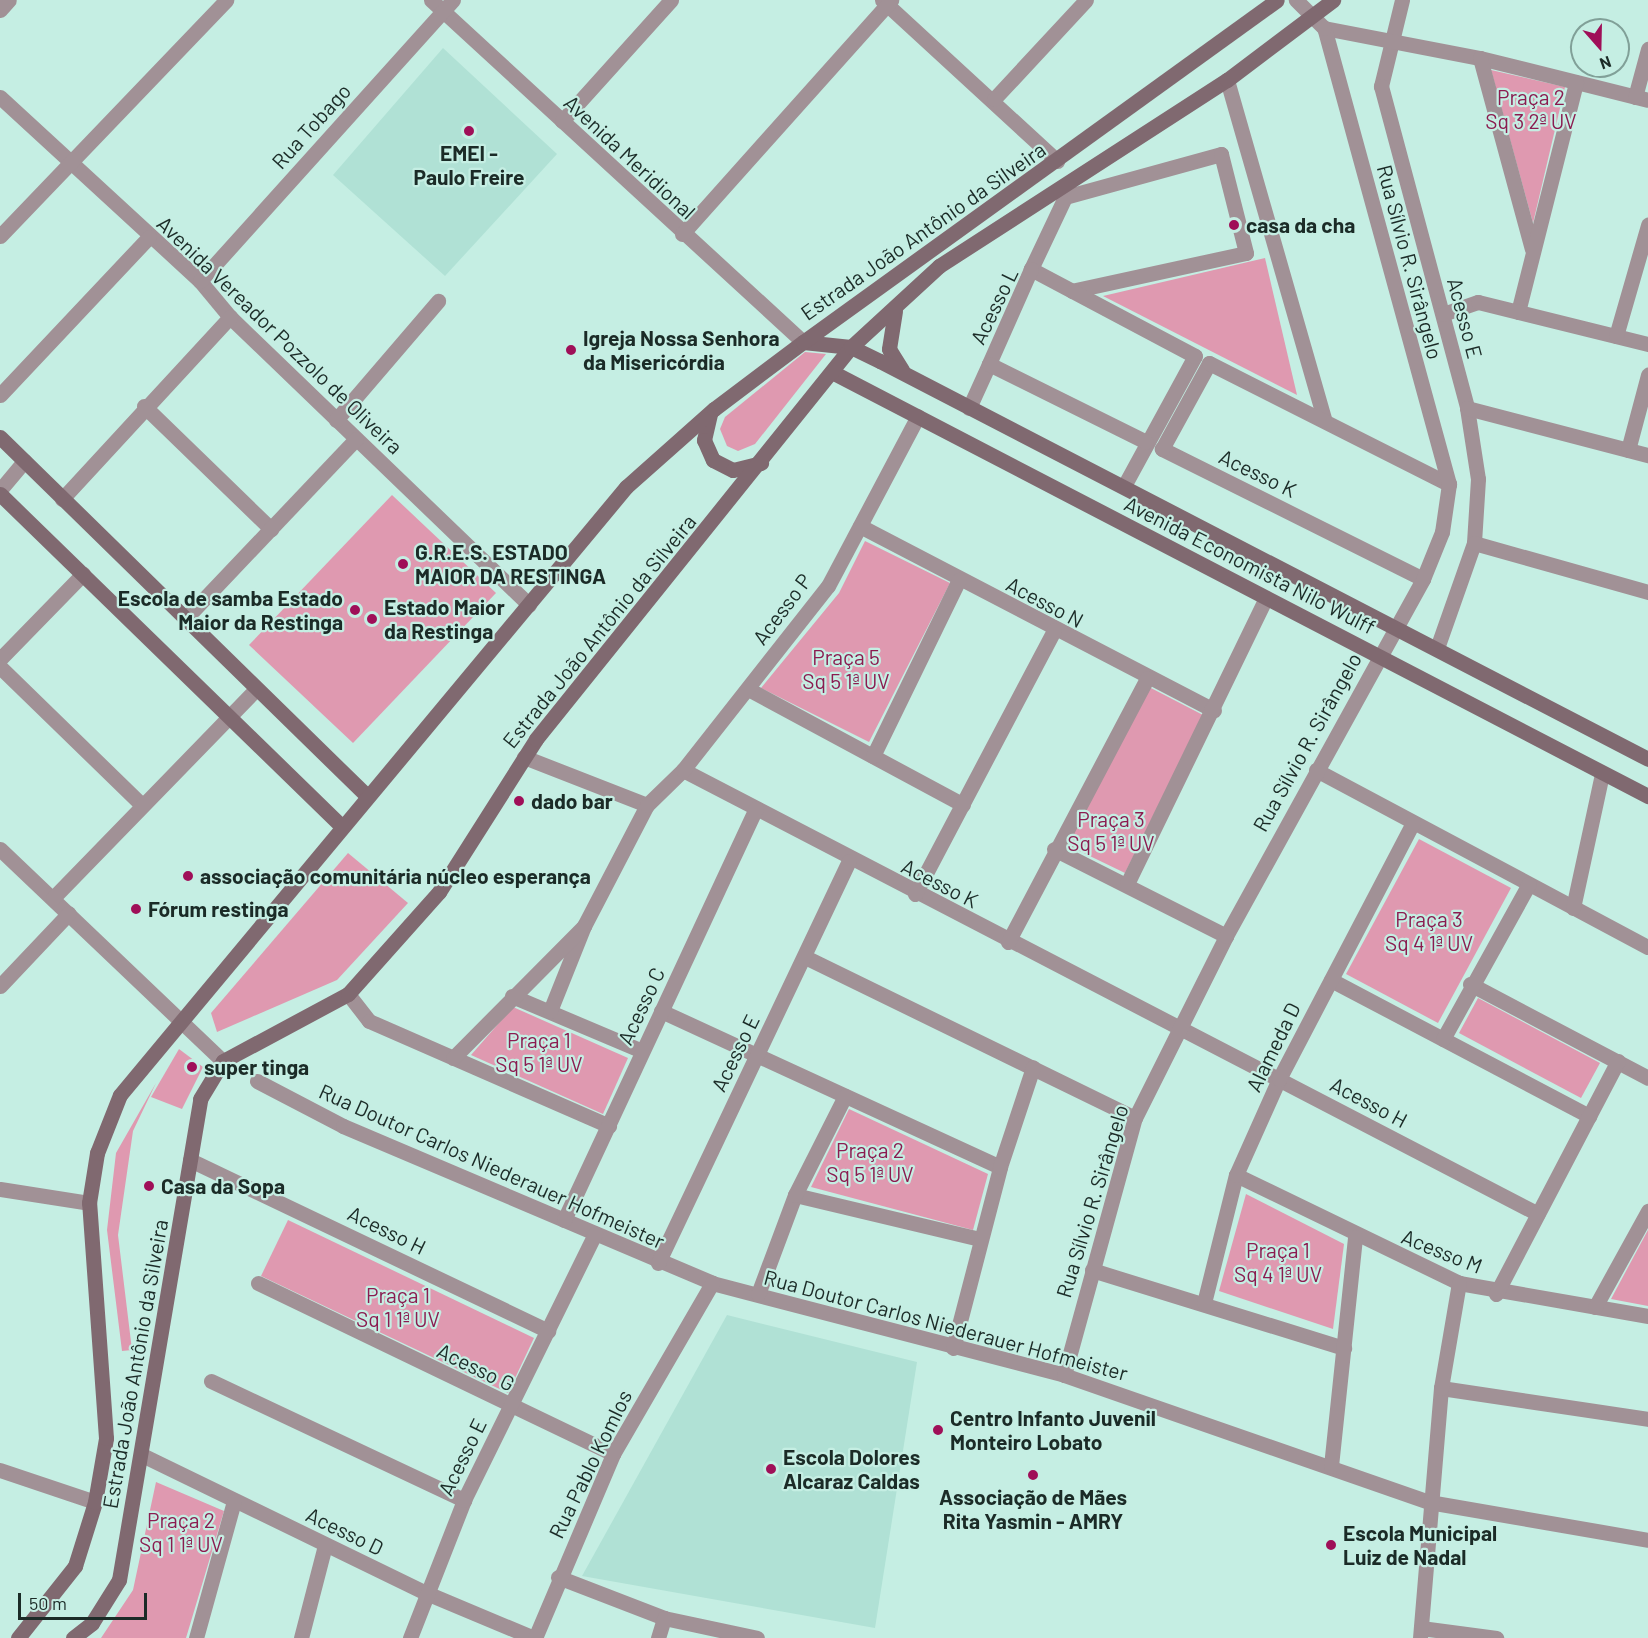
<!DOCTYPE html>
<html>
<head>
<meta charset="utf-8">
<style>
	body { margin:0 }
	#map { position:relative; width:1648px; height:1638px; overflow:hidden; background:#c5eee3; font-family:Barlow,sans-serif }
	div>[style] { position:absolute }
	[style*='--x'] { left:calc(var(--x)*1px); top:calc(var(--y)*1px); width:calc(var(--w)*1px); rotate:calc(var(--a)*1deg) }
	.built>* { inset:0; background:#b0e1d5 }
	.green>* { inset:0; background:#df99b0 }
	.street>* { height:15px; margin:-7.5px; padding:0 7.5px; transform-origin:7.5px; border-radius:7.5px; background:#a19196 }
	.secondary>* { height:15px; margin:-7.5px; padding:0 7.5px; transform-origin:7.5px; border-radius:7.5px; background:#806970 }
	.dots>* { width:16px; height:16px; translate:-50% -50%; box-sizing:border-box; border:3px solid #c5eee3; border-radius:50% }
	span { translate:-50% -50%; white-space:nowrap; text-align:center; line-height:1.15; -webkit-text-stroke:4.5px #c5eee3; paint-order:stroke }
	.park-label { font-size:21px; color:#8b1c50 }
	.street-label { font-size:21px; color:#1b2b27 }
	.poi-label { font-size:21px; color:#1b2b27; font-weight:700 }
	.left { translate:0 -50%; text-align:left }
	.right { translate:-100% -50%; text-align:right }
	.north { position:absolute; left:1570px; top:18px; width:60px; height:60px; box-sizing:border-box; background:#c5eee3; border:2px solid #81a098; border-radius:50%; rotate:160deg; font-size:16px; font-weight:700; line-height:24px; text-align:center; color:#1b2b27 }
	.north::after { content:''; display:block; margin:auto; width:21px; height:27px; background:#9f0f58; clip-path:polygon(50% 0,100% 100%,50% 72%,0 100%) }
	.scale { position:absolute; left:18px; top:1593px; width:129px; height:27px; box-sizing:border-box; border:3px solid #1b2b27; border-top:0; padding-left:8px; font-size:18px; line-height:21px; white-space:nowrap; color:#1b2b27; -webkit-text-stroke:4px #c5eee3; paint-order:stroke }
</style>
</head>
<body>
<div id="map">
	<div class="built">
		<i style="clip-path:polygon(443px 48px,557px 154px,445px 276px,333px 175px)"></i>
		<i style="clip-path:polygon(727px 1315px,917px 1362px,875px 1628px,582px 1576px)"></i>
	</div>
	<div class="green">
		<i style="clip-path:polygon(1491px 70px,1565px 87px,1533px 223px)"></i>
		<i style="clip-path:polygon(1265px 258px,1297px 395px,1103px 296px)"></i>
		<i style="clip-path:polygon(805px 352px,826px 354px,755px 444px,738px 451px,727px 446px,720px 429px,725px 417px)"></i>
		<i style="clip-path:polygon(392px 495px,496px 593px,353px 743px,249px 645px)"></i>
		<i style="clip-path:polygon(865px 541px,950px 583px,869px 742px,761px 688px,839px 593px)"></i>
		<i style="clip-path:polygon(1149px 687px,1203px 715px,1125px 873px,1067px 845px)"></i>
		<i style="clip-path:polygon(1419px 839px,1511px 888px,1438px 1023px,1346px 974px)"></i>
		<i style="clip-path:polygon(348px 853px,408px 903px,337px 980px,217px 1032px,211px 1013px)"></i>
		<i style="clip-path:polygon(1478px 998px,1600px 1063px,1581px 1098px,1459px 1033px)"></i>
		<i style="clip-path:polygon(513px 1007px,628px 1058px,603px 1114px,471px 1055px)"></i>
		<i style="clip-path:polygon(179px 1049px,203px 1067px,182px 1109px,151px 1097px)"></i>
		<i style="clip-path:polygon(156px 1083px,133px 1131px,118px 1235px,132px 1350px,122px 1351px,107px 1230px,116px 1153px)"></i>
		<i style="clip-path:polygon(849px 1109px,988px 1174px,973px 1230px,811px 1187px)"></i>
		<i style="clip-path:polygon(1246px 1194px,1344px 1244px,1333px 1329px,1219px 1291px)"></i>
		<i style="clip-path:polygon(288px 1220px,534px 1338px,508px 1393px,261px 1276px)"></i>
		<i style="clip-path:polygon(1648px 1230px,1648px 1306px,1611px 1299px)"></i>
		<i style="clip-path:polygon(156px 1482px,224px 1511px,186px 1638px,101px 1638px,133px 1590px)"></i>
	</div>
	<div class="street">
		<i style="--x:431;--y:0;--w:505;--a:42.59"></i>
		<i style="--x:882;--y:0;--w:238;--a:42.6"></i>
		<i style="--x:1402;--y:0;--w:89;--a:103.7"></i>
		<i style="--x:1381;--y:86;--w:333;--a:75"></i>
		<i style="--x:1467;--y:408;--w:72;--a:81.2"></i>
		<i style="--x:1478;--y:479;--w:64;--a:93.6"></i>
		<i style="--x:1474;--y:543;--w:111;--a:109.4"></i>
		<i style="--x:0;--y:10;--w:13;--a:-48"></i>
		<i style="--x:1324;--y:28;--w:159;--a:10.9"></i>
		<i style="--x:1480;--y:58;--w:173;--a:14"></i>
		<i style="--x:1480;--y:58;--w:198;--a:74.8"></i>
		<i style="--x:1227;--y:80;--w:352;--a:74"></i>
		<i style="--x:0;--y:97;--w:272;--a:42.6"></i>
		<i style="--x:200;--y:281;--w:47;--a:50.2"></i>
		<i style="--x:230;--y:317;--w:415;--a:43.9"></i>
		<i style="--x:1635;--y:97;--w:50;--a:-74.8"></i>
		<i style="--x:994;--y:99;--w:135;--a:-47.1"></i>
		<i style="--x:562;--y:121;--w:163;--a:-48"></i>
		<i style="--x:682;--y:234;--w:314;--a:-48.2"></i>
		<i style="--x:0;--y:236;--w:327;--a:-46.2"></i>
		<i style="--x:1031;--y:269;--w:80;--a:-64.7"></i>
		<i style="--x:1065;--y:197;--w:162;--a:-15.4"></i>
		<i style="--x:1221;--y:154;--w:102;--a:75.8"></i>
		<i style="--x:1246;--y:253;--w:178;--a:167.7"></i>
		<i style="--x:200;--y:281;--w:378;--a:-48"></i>
		<i style="--x:1518;--y:312;--w:237;--a:-75.8"></i>
		<i style="--x:1443;--y:314;--w:37;--a:-19"></i>
		<i style="--x:1478;--y:302;--w:175;--a:13.9"></i>
		<i style="--x:1616;--y:336;--w:116;--a:-73.9"></i>
		<i style="--x:0;--y:395;--w:217;--a:-46.7"></i>
		<i style="--x:144;--y:406;--w:177;--a:44.1"></i>
		<i style="--x:969;--y:408;--w:48;--a:-65.6"></i>
		<i style="--x:1467;--y:408;--w:187;--a:14.6"></i>
		<i style="--x:336;--y:420;--w:157;--a:-49.4"></i>
		<i style="--x:1628;--y:450;--w:78;--a:-75.1"></i>
		<i style="--x:1124;--y:486;--w:148;--a:-61.4"></i>
		<i style="--x:1195;--y:356;--w:186;--a:-152.1"></i>
		<i style="--x:1031;--y:269;--w:104;--a:113.9"></i>
		<i style="--x:989;--y:364;--w:175;--a:26.4"></i>
		<i style="--x:0;--y:490;--w:38;--a:-50"></i>
		<i style="--x:62;--y:499;--w:248;--a:-47.3"></i>
		<i style="--x:860;--y:526;--w:399;--a:27.5"></i>
		<i style="--x:1474;--y:543;--w:181;--a:15.7"></i>
		<i style="--x:1423;--y:579;--w:292;--a:-153.5"></i>
		<i style="--x:1162;--y:449;--w:98;--a:-61.3"></i>
		<i style="--x:1209;--y:363;--w:269;--a:26.8"></i>
		<i style="--x:185;--y:619;--w:248;--a:-46.5"></i>
		<i style="--x:0;--y:659;--w:119;--a:-45.7"></i>
		<i style="--x:0;--y:667;--w:197;--a:44.2"></i>
		<i style="--x:748;--y:689;--w:244;--a:28.3"></i>
		<i style="--x:873;--y:756;--w:196;--a:-64"></i>
		<i style="--x:524;--y:757;--w:132;--a:21.3"></i>
		<i style="--x:683;--y:770;--w:963;--a:27.44"></i>
		<i style="--x:1316;--y:770;--w:376;--a:28.1"></i>
		<i style="--x:0;--y:849;--w:308;--a:43.6"></i>
		<i style="--x:1054;--y:849;--w:193;--a:26.8"></i>
		<i style="--x:1127;--y:884;--w:318;--a:-64.1"></i>
		<i style="--x:915;--y:894;--w:298;--a:-62.2"></i>
		<i style="--x:53;--y:898;--w:290;--a:-45.8"></i>
		<i style="--x:1573;--y:908;--w:137;--a:-77.8"></i>
		<i style="--x:1008;--y:942;--w:298;--a:-62.2"></i>
		<i style="--x:805;--y:957;--w:367;--a:26"></i>
		<i style="--x:1331;--y:980;--w:292;--a:27.8"></i>
		<i style="--x:1470;--y:984;--w:201;--a:27.8"></i>
		<i style="--x:0;--y:986;--w:100;--a:-46.6"></i>
		<i style="--x:348;--y:994;--w:34;--a:52"></i>
		<i style="--x:369;--y:1021;--w:262;--a:23.6"></i>
		<i style="--x:512;--y:996;--w:141;--a:22.9"></i>
		<i style="--x:550;--y:1011;--w:92;--a:-68.2"></i>
		<i style="--x:584;--y:926;--w:136;--a:-62.5"></i>
		<i style="--x:647;--y:805;--w:50;--a:-44.2"></i>
		<i style="--x:683;--y:770;--w:234;--a:-51.8"></i>
		<i style="--x:828;--y:586;--w:192;--a:-62.1"></i>
		<i style="--x:661;--y:1011;--w:373;--a:24.7"></i>
		<i style="--x:1443;--y:1039;--w:177;--a:-61"></i>
		<i style="--x:453;--y:1058;--w:186;--a:-45.2"></i>
		<i style="--x:257;--y:1081;--w:97;--a:27.6"></i>
		<i style="--x:343;--y:1126;--w:401;--a:23"></i>
		<i style="--x:712;--y:1283;--w:364;--a:14.6"></i>
		<i style="--x:1064;--y:1375;--w:386;--a:19.2"></i>
		<i style="--x:1429;--y:1502;--w:222;--a:9.8"></i>
		<i style="--x:190;--y:1160;--w:397;--a:25.5"></i>
		<i style="--x:1236;--y:1175;--w:248;--a:25.8"></i>
		<i style="--x:1459;--y:1283;--w:192;--a:9.9"></i>
		<i style="--x:0;--y:1189;--w:90;--a:8.9"></i>
		<i style="--x:795;--y:1195;--w:190;--a:13.4"></i>
		<i style="--x:564;--y:1220;--w:454;--a:-65"></i>
		<i style="--x:658;--y:1263;--w:445;--a:-64.6"></i>
		<i style="--x:1092;--y:1270;--w:264;--a:17.2"></i>
		<i style="--x:258;--y:1283;--w:394;--a:25.7"></i>
		<i style="--x:758;--y:1294;--w:106;--a:-69.5"></i>
		<i style="--x:795;--y:1195;--w:111;--a:-63.2"></i>
		<i style="--x:1496;--y:1294;--w:263;--a:-62.4"></i>
		<i style="--x:1204;--y:1303;--w:132;--a:-76"></i>
		<i style="--x:1236;--y:1175;--w:105;--a:-65.9"></i>
		<i style="--x:1279;--y:1079;--w:289;--a:-62.4"></i>
		<i style="--x:1595;--y:1307;--w:110;--a:-61.1"></i>
		<i style="--x:953;--y:1348;--w:187;--a:-75.4"></i>
		<i style="--x:1000;--y:1167;--w:105;--a:-71.7"></i>
		<i style="--x:1064;--y:1375;--w:267;--a:-74.6"></i>
		<i style="--x:1135;--y:1118;--w:203;--a:-63.4"></i>
		<i style="--x:1226;--y:936;--w:408;--a:-61.1"></i>
		<i style="--x:1423;--y:579;--w:51;--a:-68"></i>
		<i style="--x:1442;--y:532;--w:49;--a:-81.7"></i>
		<i style="--x:1449;--y:484;--w:473;--a:-105.3"></i>
		<i style="--x:1324;--y:28;--w:40;--a:-135"></i>
		<i style="--x:211;--y:1381;--w:280;--a:25.2"></i>
		<i style="--x:1441;--y:1388;--w:209;--a:8.5"></i>
		<i style="--x:142;--y:1455;--w:314;--a:25.9"></i>
		<i style="--x:424;--y:1592;--w:119;--a:22.7"></i>
		<i style="--x:1331;--y:1466;--w:230;--a:-84"></i>
		<i style="--x:0;--y:1470;--w:100;--a:18.6"></i>
		<i style="--x:558;--y:1577;--w:114;--a:21.1"></i>
		<i style="--x:664;--y:1618;--w:95;--a:12.1"></i>
		<i style="--x:1421;--y:1628;--w:76;--a:7.6"></i>
		<i style="--x:196;--y:1638;--w:142;--a:-74.5"></i>
		<i style="--x:301;--y:1638;--w:96;--a:-75.5"></i>
		<i style="--x:410;--y:1638;--w:148;--a:-68.6"></i>
		<i style="--x:464;--y:1500;--w:297;--a:-63.8"></i>
		<i style="--x:535;--y:1638;--w:200;--a:-67"></i>
		<i style="--x:613;--y:1454;--w:198;--a:-59.9"></i>
		<i style="--x:658;--y:1638;--w:21;--a:-73"></i>
		<i style="--x:1420;--y:1638;--w:251;--a:-85.2"></i>
		<i style="--x:1441;--y:1388;--w:107;--a:-80.3"></i>
	</div>
	<div class="secondary">
		<i style="--x:895;--y:311;--w:38;--a:99"></i>
		<i style="--x:889;--y:349;--w:25;--a:58"></i>
		<i style="--x:803;--y:342;--w:48;--a:5.9"></i>
		<i style="--x:851;--y:347;--w:32;--a:26"></i>
		<i style="--x:880;--y:361;--w:865;--a:27.39"></i>
		<i style="--x:832;--y:372;--w:920;--a:27.46"></i>
		<i style="--x:710;--y:414;--w:27;--a:103"></i>
		<i style="--x:704;--y:440;--w:22;--a:66"></i>
		<i style="--x:713;--y:460;--w:22;--a:27"></i>
		<i style="--x:733;--y:470;--w:29;--a:-14"></i>
		<i style="--x:0;--y:437;--w:513;--a:44.37"></i>
		<i style="--x:0;--y:494;--w:477;--a:44.2"></i>
		<i style="--x:18;--y:1638;--w:92;--a:-51.6"></i>
		<i style="--x:75;--y:1566;--w:67;--a:-72.6"></i>
		<i style="--x:95;--y:1502;--w:65;--a:-80.2"></i>
		<i style="--x:106;--y:1438;--w:236;--a:-94.1"></i>
		<i style="--x:89;--y:1203;--w:51;--a:-80.9"></i>
		<i style="--x:97;--y:1153;--w:62;--a:-68.4"></i>
		<i style="--x:120;--y:1095;--w:791;--a:-50.23"></i>
		<i style="--x:626;--y:487;--w:118;--a:-41.6"></i>
		<i style="--x:714;--y:409;--w:111;--a:-37"></i>
		<i style="--x:803;--y:342;--w:584;--a:-35.81"></i>
		<i style="--x:73;--y:1638;--w:24;--a:-38"></i>
		<i style="--x:92;--y:1623;--w:51;--a:-57.9"></i>
		<i style="--x:119;--y:1580;--w:488;--a:-80.4"></i>
		<i style="--x:200;--y:1099;--w:44;--a:-58.8"></i>
		<i style="--x:223;--y:1061;--w:142;--a:-28.2"></i>
		<i style="--x:348;--y:994;--w:137;--a:-48.3"></i>
		<i style="--x:439;--y:892;--w:181;--a:-57.6"></i>
		<i style="--x:536;--y:739;--w:503;--a:-51.22"></i>
		<i style="--x:851;--y:347;--w:120;--a:-42.6"></i>
		<i style="--x:939;--y:266;--w:343;--a:-32.9"></i>
		<i style="--x:1227;--y:80;--w:133;--a:-37"></i>
	</div>
	<div class="dots">
		<i style="left:469px;top:131px;background:#9f0f58"></i>
		<i style="left:1234px;top:225px;background:#9f0f58"></i>
		<i style="left:571px;top:350px;background:#9f0f58"></i>
		<i style="left:403px;top:564px;background:#9f0f58"></i>
		<i style="left:355px;top:610px;background:#9f0f58"></i>
		<i style="left:372px;top:619px;background:#9f0f58"></i>
		<i style="left:519px;top:801px;background:#9f0f58"></i>
		<i style="left:188px;top:876px;background:#9f0f58"></i>
		<i style="left:136px;top:909px;background:#9f0f58"></i>
		<i style="left:192px;top:1067px;background:#9f0f58"></i>
		<i style="left:149px;top:1186px;background:#9f0f58"></i>
		<i style="left:938px;top:1430px;background:#9f0f58"></i>
		<i style="left:771px;top:1469px;background:#9f0f58"></i>
		<i style="left:1033px;top:1475px;background:#9f0f58"></i>
		<i style="left:1331px;top:1545px;background:#9f0f58"></i>
	</div>
	<div class="park-label">
		<span style="left:1531px;top:109px">Praça 2<br>Sq 3 2ª UV</span>
		<span style="left:846px;top:669px">Praça 5<br>Sq 5 1ª UV</span>
		<span style="left:1111px;top:831px">Praça 3<br>Sq 5 1ª UV</span>
		<span style="left:1429px;top:931px">Praça 3<br>Sq 4 1ª UV</span>
		<span style="left:539px;top:1052px">Praça 1<br>Sq 5 1ª UV</span>
		<span style="left:870px;top:1162px">Praça 2<br>Sq 5 1ª UV</span>
		<span style="left:1278px;top:1262px">Praça 1<br>Sq 4 1ª UV</span>
		<span style="left:398px;top:1307px">Praça 1<br>Sq 1 1ª UV</span>
		<span style="left:181px;top:1532px">Praça 2<br>Sq 1 1ª UV</span>
	</div>
	<div class="street-label">
		<span style="left:311px;top:126px;rotate:-48deg">Rua Tobago</span>
		<span style="left:630px;top:157px;rotate:43deg">Avenida Meridional</span>
		<span style="left:923px;top:231px;rotate:-35deg">Estrada João Antônio da Silveira</span>
		<span style="left:1410px;top:262px;rotate:75deg">Rua Sílvio R. Sirângelo</span>
		<span style="left:994px;top:306px;rotate:-64deg">Acesso L</span>
		<span style="left:1465px;top:318px;rotate:75deg">Acesso E</span>
		<span style="left:280px;top:335px;rotate:44deg">Avenida Vereador Pozzolo de Oliveira</span>
		<span style="left:1258px;top:473px;rotate:26deg">Acesso K</span>
		<span style="left:1250px;top:565px;rotate:27deg">Avenida Economista Nilo Wulff</span>
		<span style="left:1045px;top:602px;rotate:28deg">Acesso N</span>
		<span style="left:782px;top:609px;rotate:-53deg">Acesso P</span>
		<span style="left:599px;top:631px;rotate:-51deg">Estrada João Antônio da Silveira</span>
		<span style="left:1307px;top:742px;rotate:-61deg">Rua Sílvio R. Sirângelo</span>
		<span style="left:940px;top:883px;rotate:27deg">Acesso K</span>
		<span style="left:641px;top:1006px;rotate:-65deg">Acesso C</span>
		<span style="left:1273px;top:1047px;rotate:-64deg">Alameda D</span>
		<span style="left:735px;top:1053px;rotate:-64deg">Acesso E</span>
		<span style="left:1369px;top:1102px;rotate:28deg">Acesso H</span>
		<span style="left:492px;top:1166px;rotate:24deg">Rua Doutor Carlos Niederauer Hofmeister</span>
		<span style="left:1092px;top:1201px;rotate:-73deg">Rua Sílvio R. Sirângelo</span>
		<span style="left:387px;top:1230px;rotate:26deg">Acesso H</span>
		<span style="left:1442px;top:1251px;rotate:22deg">Acesso M</span>
		<span style="left:946px;top:1325px;rotate:15deg">Rua Doutor Carlos Niederauer Hofmeister</span>
		<span style="left:135px;top:1364px;rotate:-80deg">Estrada João Antônio da Silveira</span>
		<span style="left:476px;top:1367px;rotate:26deg">Acesso G</span>
		<span style="left:462px;top:1457px;rotate:-64deg">Acesso E</span>
		<span style="left:590px;top:1464px;rotate:-64deg">Rua Pablo Komlos</span>
		<span style="left:345px;top:1531px;rotate:26deg">Acesso D</span>
	</div>
	<div class="poi-label">
		<span style="left:469px;top:165px">EMEI -<br>Paulo Freire</span>
		<span class="left" style="left:1246px;top:225px">casa da cha</span>
		<span class="left" style="left:583px;top:350px">Igreja Nossa Senhora<br>da Misericórdia</span>
		<span class="left" style="left:415px;top:564px">G.R.E.S. ESTADO<br>MAIOR DA RESTINGA</span>
		<span class="right" style="left:343px;top:610px">Escola de samba Estado<br>Maior da Restinga</span>
		<span class="left" style="left:384px;top:619px">Estado Maior<br>da Restinga</span>
		<span class="left" style="left:531px;top:801px">dado bar</span>
		<span class="left" style="left:200px;top:876px">associação comunitária núcleo esperança</span>
		<span class="left" style="left:148px;top:909px">Fórum restinga</span>
		<span class="left" style="left:204px;top:1067px">super tinga</span>
		<span class="left" style="left:161px;top:1186px">Casa da Sopa</span>
		<span class="left" style="left:950px;top:1430px">Centro Infanto Juvenil<br>Monteiro Lobato</span>
		<span class="left" style="left:783px;top:1469px">Escola Dolores<br>Alcaraz Caldas</span>
		<span style="left:1033px;top:1509px">Associação de Mães<br>Rita Yasmin - AMRY</span>
		<span class="left" style="left:1343px;top:1545px">Escola Municipal<br>Luiz de Nadal</span>
	</div>
	<div class="north">N</div>
	<div class="scale">50 m</div>
</div>
</body>
</html>
